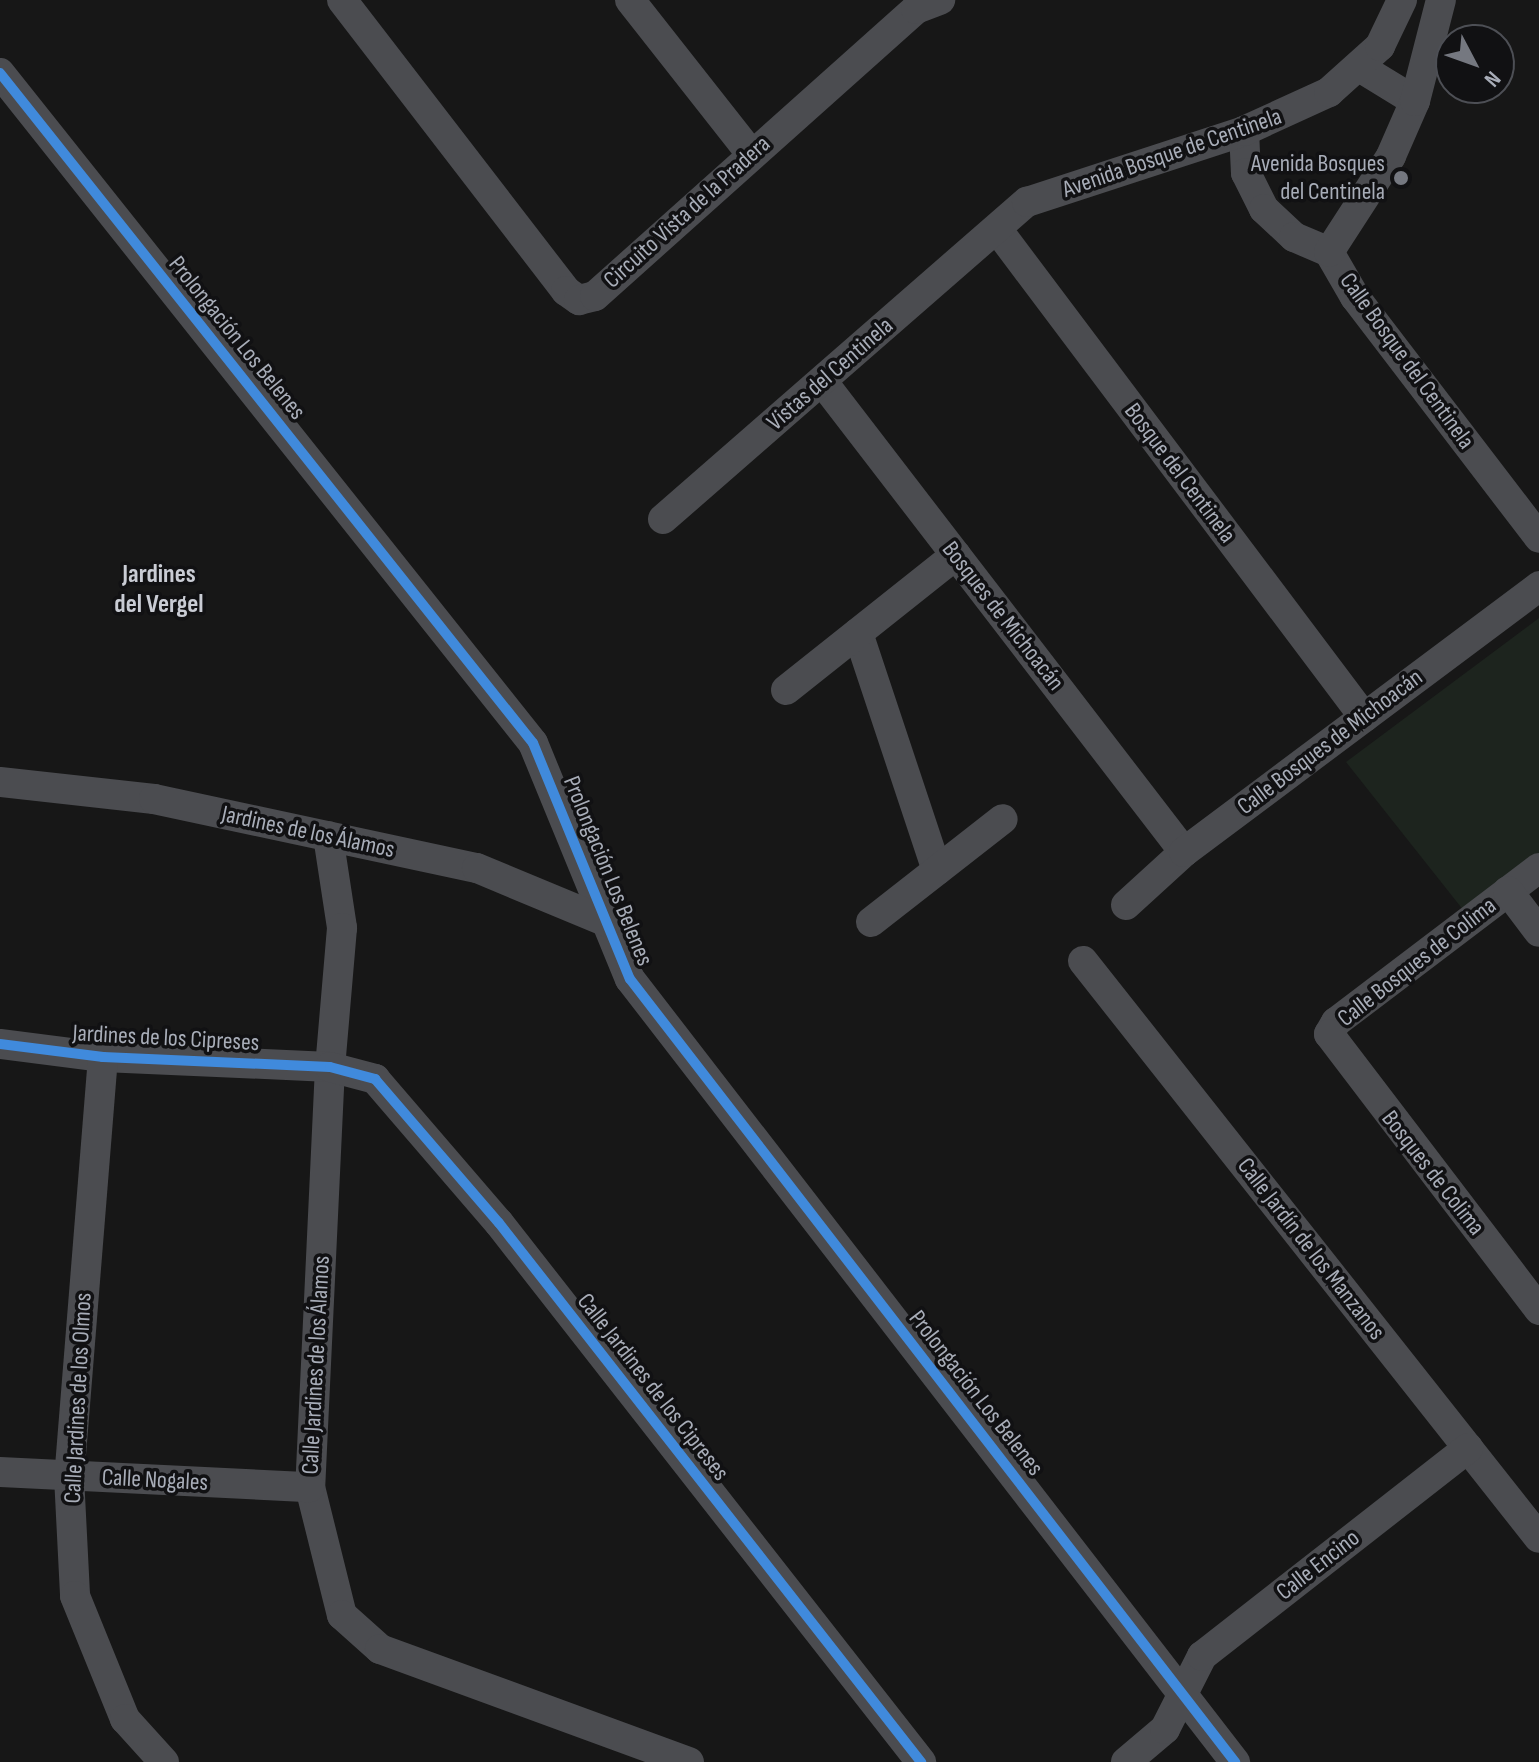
<!DOCTYPE html>
<html>
<head>
<meta charset="utf-8">
<style>
	body { margin:0 }
	#map { position:relative; width:1539px; height:1762px; overflow:hidden; background:#171717; font-family:"Sofia Sans Condensed",sans-serif }
	div>[style] { position:absolute }
	[style*='--x'] { left:calc(var(--x)*1px); top:calc(var(--y)*1px); width:calc(var(--w)*1px); rotate:calc(var(--a)*1deg) }
	.green>* { inset:0; background:#1d241e }
	.minor>* { height:30px; margin:-15px; padding:0 15px; transform-origin:15px; border-radius:15px; background:#4b4c50 }
	.cycleway>* { height:10px; margin:-5px; padding:0 5px; transform-origin:5px; border-radius:5px; background:#408adc }
	.dots>* { width:22px; height:22px; translate:-50% -50%; box-sizing:border-box; border:4px solid #111113; border-radius:50% }
	span { translate:-50% -50%; white-space:nowrap; text-align:center; line-height:1.15; -webkit-text-stroke:7px #111113; paint-order:stroke }
	.street-label { font-size:24px; color:#a8adb8 }
	.poi-label { font-size:24px; color:#a8adb8 }
	.right { translate:-100% -50%; text-align:right }
	.neighbourhood-label { font-size:26px; color:#c9ccd4; font-weight:700 }
	.north { position:absolute; left:1435px; top:24px; width:80px; height:80px; box-sizing:border-box; background:#111113; border:2px solid #4d4f55; border-radius:50%; rotate:131deg; font-size:22px; font-weight:700; line-height:32px; text-align:center; color:#a8adb8 }
	.north::after { content:''; display:block; margin:auto; width:28px; height:36px; background:#757880; clip-path:polygon(50% 0,100% 100%,50% 72%,0 100%) }
</style>
</head>
<body>
<div id="map">
	<div class="green">
		<i style="clip-path:polygon(1539px 618px,1539px 858px,1464px 911px,1346px 762px)"></i>
	</div>
	<div class="minor">
		<i style="--x:342;--y:0;--w:367;--a:52.4"></i>
		<i style="--x:566;--y:291;--w:16;--a:35"></i>
		<i style="--x:579;--y:300;--w:16;--a:-14"></i>
		<i style="--x:595;--y:296;--w:431;--a:-41.8"></i>
		<i style="--x:916;--y:9;--w:26;--a:-21"></i>
		<i style="--x:630;--y:0;--w:196;--a:51.8"></i>
		<i style="--x:1361;--y:68;--w:63;--a:31.4"></i>
		<i style="--x:0;--y:73;--w:856;--a:51.5"></i>
		<i style="--x:533;--y:743;--w:255;--a:67.7"></i>
		<i style="--x:630;--y:979;--w:990;--a:52.31"></i>
		<i style="--x:1244;--y:131;--w:42;--a:87.3"></i>
		<i style="--x:1246;--y:173;--w:40;--a:63.4"></i>
		<i style="--x:1264;--y:209;--w:41;--a:43"></i>
		<i style="--x:1294;--y:237;--w:38;--a:23"></i>
		<i style="--x:997;--y:229;--w:611;--a:53.06"></i>
		<i style="--x:1329;--y:252;--w:52;--a:60"></i>
		<i style="--x:1355;--y:297;--w:303;--a:52.6"></i>
		<i style="--x:1329;--y:252;--w:114;--a:-57.1"></i>
		<i style="--x:1391;--y:156;--w:60;--a:-66.4"></i>
		<i style="--x:1415;--y:101;--w:104;--a:-75.6"></i>
		<i style="--x:822;--y:381;--w:594;--a:52.45"></i>
		<i style="--x:663;--y:519;--w:483;--a:-41.1"></i>
		<i style="--x:1027;--y:202;--w:228;--a:-18.1"></i>
		<i style="--x:1244;--y:131;--w:94;--a:-24.6"></i>
		<i style="--x:1329;--y:92;--w:69;--a:-42"></i>
		<i style="--x:1380;--y:46;--w:51;--a:-64.4"></i>
		<i style="--x:858;--y:633;--w:250;--a:71.6"></i>
		<i style="--x:786;--y:690;--w:217;--a:-38.5"></i>
		<i style="--x:0;--y:782;--w:155;--a:6.3"></i>
		<i style="--x:154;--y:799;--w:330;--a:12.1"></i>
		<i style="--x:477;--y:868;--w:141;--a:22.6"></i>
		<i style="--x:328;--y:836;--w:93;--a:81.3"></i>
		<i style="--x:342;--y:928;--w:140;--a:94.9"></i>
		<i style="--x:330;--y:1067;--w:420;--a:92.7"></i>
		<i style="--x:310;--y:1487;--w:132;--a:76"></i>
		<i style="--x:342;--y:1615;--w:51;--a:41.8"></i>
		<i style="--x:380;--y:1649;--w:329;--a:20.1"></i>
		<i style="--x:1539;--y:868;--w:255;--a:142.8"></i>
		<i style="--x:1336;--y:1022;--w:14;--a:120"></i>
		<i style="--x:1329;--y:1034;--w:347;--a:52.7"></i>
		<i style="--x:1508;--y:891;--w:51;--a:52.9"></i>
		<i style="--x:1126;--y:905;--w:79;--a:-42.4"></i>
		<i style="--x:1184;--y:852;--w:444;--a:-36.8"></i>
		<i style="--x:871;--y:922;--w:167;--a:-38"></i>
		<i style="--x:1083;--y:961;--w:735;--a:51.68"></i>
		<i style="--x:0;--y:1044;--w:104;--a:7.2"></i>
		<i style="--x:103;--y:1057;--w:227;--a:2.5"></i>
		<i style="--x:330;--y:1067;--w:47;--a:14.9"></i>
		<i style="--x:375;--y:1079;--w:190;--a:49.3"></i>
		<i style="--x:499;--y:1223;--w:685;--a:51.94"></i>
		<i style="--x:103;--y:1057;--w:420;--a:94.6"></i>
		<i style="--x:69;--y:1476;--w:120;--a:87.1"></i>
		<i style="--x:75;--y:1596;--w:133;--a:67.9"></i>
		<i style="--x:125;--y:1719;--w:58;--a:47.8"></i>
		<i style="--x:0;--y:1472;--w:310;--a:2.8"></i>
		<i style="--x:1126;--y:1762;--w:51;--a:-40.2"></i>
		<i style="--x:1165;--y:1729;--w:82;--a:-63.1"></i>
		<i style="--x:1202;--y:1656;--w:338;--a:-38"></i>
	</div>
	<div class="cycleway">
		<i style="--x:0;--y:73;--w:856;--a:51.5"></i>
		<i style="--x:533;--y:743;--w:255;--a:67.7"></i>
		<i style="--x:630;--y:979;--w:990;--a:52.31"></i>
		<i style="--x:0;--y:1044;--w:104;--a:7.2"></i>
		<i style="--x:103;--y:1057;--w:227;--a:2.5"></i>
		<i style="--x:330;--y:1067;--w:47;--a:14.9"></i>
		<i style="--x:375;--y:1079;--w:190;--a:49.3"></i>
		<i style="--x:499;--y:1223;--w:685;--a:51.94"></i>
	</div>
	<div class="dots">
		<i style="left:1401px;top:178px;background:#757880"></i>
	</div>
	<div class="street-label">
		<span style="left:1172px;top:153px;rotate:-19deg">Avenida Bosque de Centinela</span>
		<span style="left:687px;top:212px;rotate:-42deg">Circuito Vista de la Pradera</span>
		<span style="left:237px;top:338px;rotate:51deg">Prolongación Los Belenes</span>
		<span style="left:1407px;top:361px;rotate:54deg">Calle Bosque del Centinela</span>
		<span style="left:830px;top:374px;rotate:-41deg">Vistas del Centinela</span>
		<span style="left:1180px;top:473px;rotate:53deg">Bosque del Centinela</span>
		<span style="left:1003px;top:616px;rotate:52deg">Bosques de Michoacán</span>
		<span style="left:1330px;top:742px;rotate:-37deg">Calle Bosques de Michoacán</span>
		<span style="left:308px;top:832px;rotate:12deg">Jardines de los Álamos</span>
		<span style="left:608px;top:871px;rotate:68deg">Prolongación Los Belenes</span>
		<span style="left:1417px;top:962px;rotate:-38deg">Calle Bosques de Colima</span>
		<span style="left:166px;top:1038px;rotate:3deg">Jardines de los Cipreses</span>
		<span style="left:1433px;top:1173px;rotate:52deg">Bosques de Colima</span>
		<span style="left:1311px;top:1249px;rotate:52deg">Calle Jardín de los Manzanos</span>
		<span style="left:316px;top:1365px;rotate:-87deg">Calle Jardines de los Álamos</span>
		<span style="left:653px;top:1387px;rotate:52deg">Calle Jardines de los Cipreses</span>
		<span style="left:976px;top:1393px;rotate:52deg">Prolongación Los Belenes</span>
		<span style="left:78px;top:1398px;rotate:-87deg">Calle Jardines de los Olmos</span>
		<span style="left:155px;top:1480px;rotate:3deg">Calle Nogales</span>
		<span style="left:1318px;top:1565px;rotate:-38deg">Calle Encino</span>
	</div>
	<div class="poi-label">
		<span class="right" style="left:1385px;top:178px">Avenida Bosques<br>del Centinela</span>
	</div>
	<div class="neighbourhood-label">
		<span style="left:159px;top:590px">Jardines<br>del Vergel</span>
	</div>
	<div class="north">N</div>
</div>
</body>
</html>
